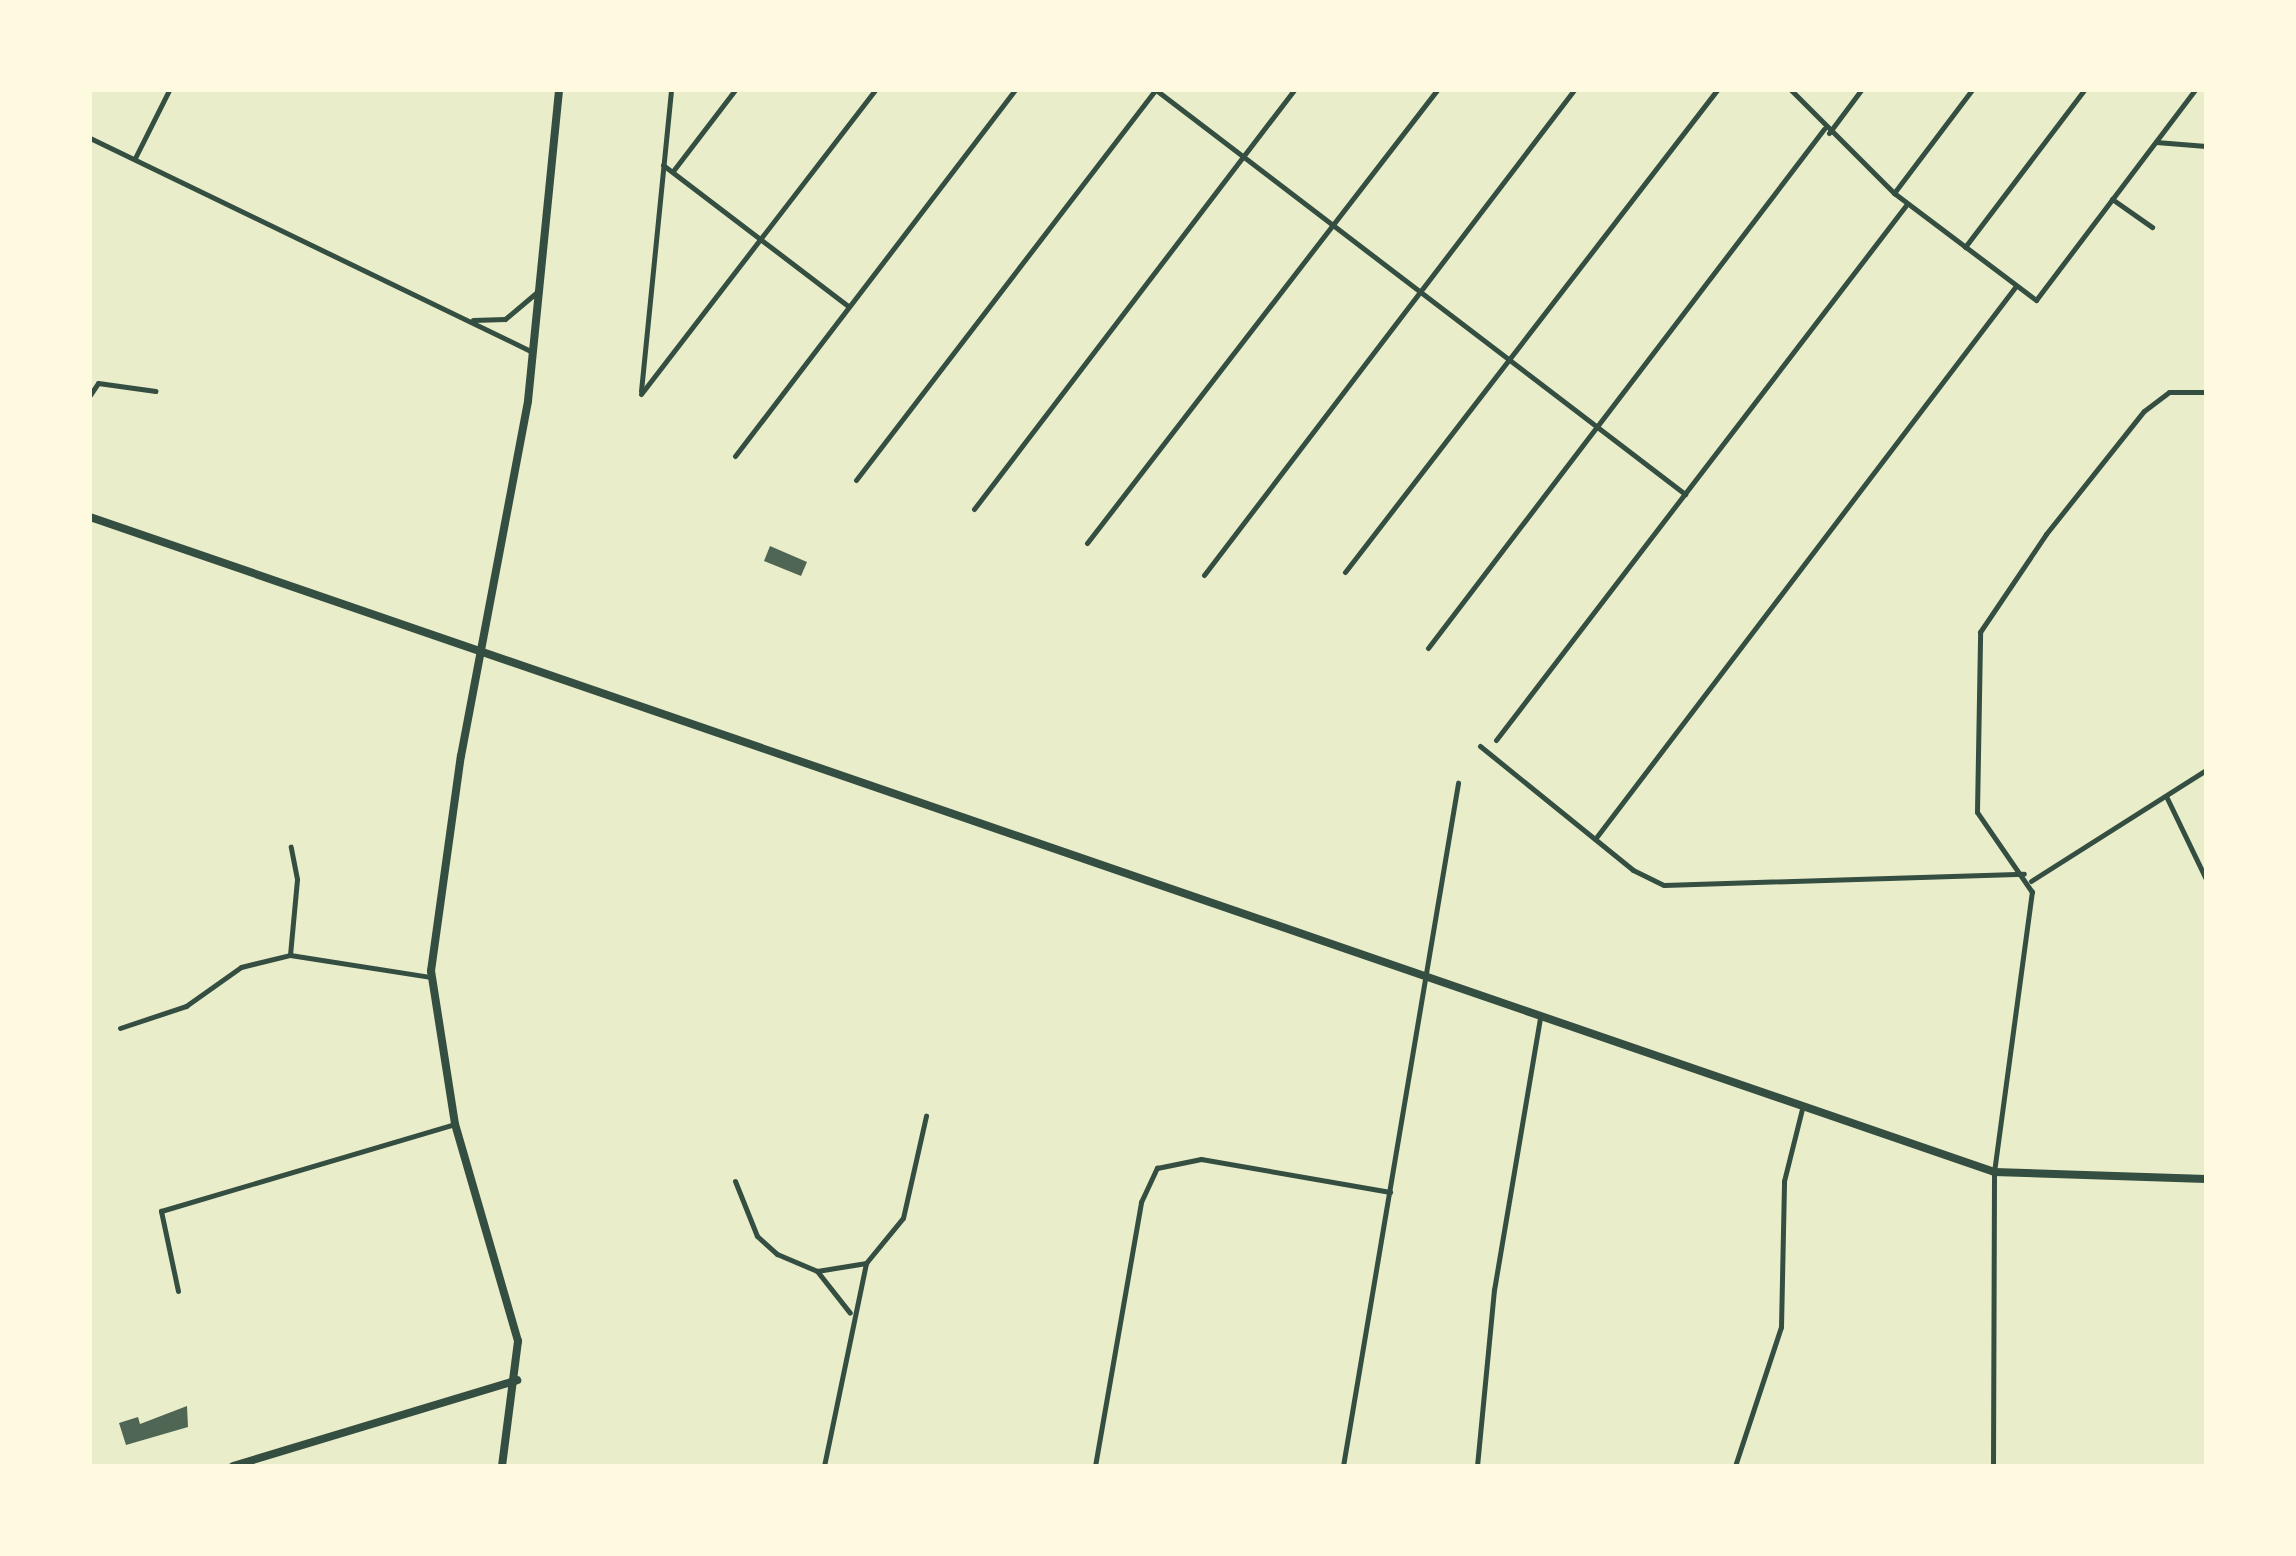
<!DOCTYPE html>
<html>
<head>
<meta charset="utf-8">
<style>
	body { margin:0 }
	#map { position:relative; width:2296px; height:1556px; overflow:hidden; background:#e9edc9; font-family:"Space Grotesk",sans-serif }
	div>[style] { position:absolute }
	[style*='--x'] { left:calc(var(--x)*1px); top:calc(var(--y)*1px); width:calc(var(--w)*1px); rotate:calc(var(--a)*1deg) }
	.building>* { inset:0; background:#4f6655 }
	.minor>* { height:5px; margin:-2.5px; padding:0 2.5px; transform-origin:2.5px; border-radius:2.5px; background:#344e41 }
	.tertiary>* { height:8px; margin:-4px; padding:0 4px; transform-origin:4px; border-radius:4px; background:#344e41 }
	.secondary>* { height:8px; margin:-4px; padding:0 4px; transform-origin:4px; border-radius:4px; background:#344e41 }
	span { translate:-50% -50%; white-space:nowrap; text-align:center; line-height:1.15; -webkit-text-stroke:8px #fefae0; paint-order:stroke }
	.frame { position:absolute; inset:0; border:92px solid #fefae0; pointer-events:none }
</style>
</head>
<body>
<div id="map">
	<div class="building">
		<i style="clip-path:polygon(770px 546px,807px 562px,801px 576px,764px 561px)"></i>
		<i style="clip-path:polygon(187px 1406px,188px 1427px,126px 1445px,119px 1423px,138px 1417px,140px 1424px)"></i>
	</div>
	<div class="minor">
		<i style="--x:1156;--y:90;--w:666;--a:37.37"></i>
		<i style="--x:1791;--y:90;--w:146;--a:45"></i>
		<i style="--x:1894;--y:193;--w:178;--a:37"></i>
		<i style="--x:2036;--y:300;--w:263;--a:-52.9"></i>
		<i style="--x:1829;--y:133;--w:54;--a:-53.3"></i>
		<i style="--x:90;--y:138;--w:492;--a:25.8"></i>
		<i style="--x:2156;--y:142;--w:50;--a:4.6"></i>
		<i style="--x:135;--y:158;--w:76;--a:-63.4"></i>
		<i style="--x:663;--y:165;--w:233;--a:37.3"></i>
		<i style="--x:673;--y:171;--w:102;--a:-52.6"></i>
		<i style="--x:1894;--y:193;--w:129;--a:-52.9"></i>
		<i style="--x:2112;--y:199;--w:49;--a:35"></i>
		<i style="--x:1965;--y:247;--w:197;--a:-52.8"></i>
		<i style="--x:473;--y:320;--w:32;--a:-2"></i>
		<i style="--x:505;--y:319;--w:40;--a:-40"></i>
		<i style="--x:641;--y:391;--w:302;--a:-84.3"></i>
		<i style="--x:641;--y:394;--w:384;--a:-52.4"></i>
		<i style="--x:90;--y:395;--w:14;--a:-56"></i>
		<i style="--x:98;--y:383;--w:58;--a:8"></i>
		<i style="--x:735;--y:456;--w:461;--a:-52.6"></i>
		<i style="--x:856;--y:480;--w:491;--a:-52.5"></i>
		<i style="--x:974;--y:509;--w:527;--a:-52.63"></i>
		<i style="--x:1087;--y:543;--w:572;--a:-52.31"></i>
		<i style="--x:1345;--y:572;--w:609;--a:-52.34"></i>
		<i style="--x:1204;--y:575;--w:610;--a:-52.66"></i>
		<i style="--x:1428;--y:648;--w:653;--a:-52.66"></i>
		<i style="--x:1496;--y:740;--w:675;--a:-52.52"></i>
		<i style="--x:1480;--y:746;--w:197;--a:39"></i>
		<i style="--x:1633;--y:870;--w:34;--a:26"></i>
		<i style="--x:1664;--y:885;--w:360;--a:-1.8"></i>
		<i style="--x:2166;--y:796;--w:92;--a:64.3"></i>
		<i style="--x:1595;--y:839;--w:695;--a:-52.72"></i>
		<i style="--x:2031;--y:881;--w:207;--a:-32.4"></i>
		<i style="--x:290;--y:955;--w:76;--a:-84.7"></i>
		<i style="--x:297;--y:879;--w:33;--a:-101"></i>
		<i style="--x:120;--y:1028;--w:70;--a:-18.4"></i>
		<i style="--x:186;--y:1006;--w:67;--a:-35.3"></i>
		<i style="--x:241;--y:967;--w:50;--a:-13.8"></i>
		<i style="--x:290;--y:955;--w:143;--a:8.9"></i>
		<i style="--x:735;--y:1181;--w:59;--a:68.2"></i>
		<i style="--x:757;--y:1236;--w:27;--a:42"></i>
		<i style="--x:777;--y:1254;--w:43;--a:23"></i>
		<i style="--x:817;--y:1271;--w:53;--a:51.8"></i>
		<i style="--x:817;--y:1271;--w:50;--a:-9.3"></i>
		<i style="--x:178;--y:1291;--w:82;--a:-102"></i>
		<i style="--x:161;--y:1211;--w:307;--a:-16.5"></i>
		<i style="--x:824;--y:1466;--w:207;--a:-78.3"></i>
		<i style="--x:866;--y:1263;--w:58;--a:-50.6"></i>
		<i style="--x:903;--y:1218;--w:105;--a:-77.3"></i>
		<i style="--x:1095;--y:1466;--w:268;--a:-80.1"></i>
		<i style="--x:1141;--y:1202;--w:38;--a:-65"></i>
		<i style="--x:1157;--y:1168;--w:45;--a:-11.6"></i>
		<i style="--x:1201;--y:1159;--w:192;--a:9.9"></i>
		<i style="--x:1343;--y:1466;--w:693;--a:-80.44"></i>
		<i style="--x:1477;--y:1466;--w:177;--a:-84.5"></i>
		<i style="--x:1494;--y:1290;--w:277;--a:-80.4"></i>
		<i style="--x:1735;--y:1466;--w:146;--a:-71.7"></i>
		<i style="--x:1781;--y:1327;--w:146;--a:-88.8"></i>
		<i style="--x:1784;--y:1181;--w:78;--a:-76"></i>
		<i style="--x:1993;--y:1466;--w:294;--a:-89.8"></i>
		<i style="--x:1994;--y:1172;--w:283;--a:-82.3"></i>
		<i style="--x:2032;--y:892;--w:97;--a:-124.5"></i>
		<i style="--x:1977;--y:812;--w:180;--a:-89"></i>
		<i style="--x:1980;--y:632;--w:118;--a:-56"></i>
		<i style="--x:2046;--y:534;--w:157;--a:-51.5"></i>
		<i style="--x:2144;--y:411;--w:31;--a:-37"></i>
		<i style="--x:2169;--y:392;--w:37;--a:0"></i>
	</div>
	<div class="tertiary">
		<i style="--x:90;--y:517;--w:2014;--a:18.98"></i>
		<i style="--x:1994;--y:1172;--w:212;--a:1.9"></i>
		<i style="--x:233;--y:1466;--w:297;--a:-16.8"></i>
	</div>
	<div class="secondary">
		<i style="--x:502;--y:1466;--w:126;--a:-82.7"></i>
		<i style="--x:518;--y:1341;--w:226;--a:-106.2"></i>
		<i style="--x:455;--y:1124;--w:155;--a:-98.9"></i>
		<i style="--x:431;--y:971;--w:217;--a:-82.1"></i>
		<i style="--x:461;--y:756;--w:361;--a:-79.3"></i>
		<i style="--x:528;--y:401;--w:313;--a:-84.3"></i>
	</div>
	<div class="frame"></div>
</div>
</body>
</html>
